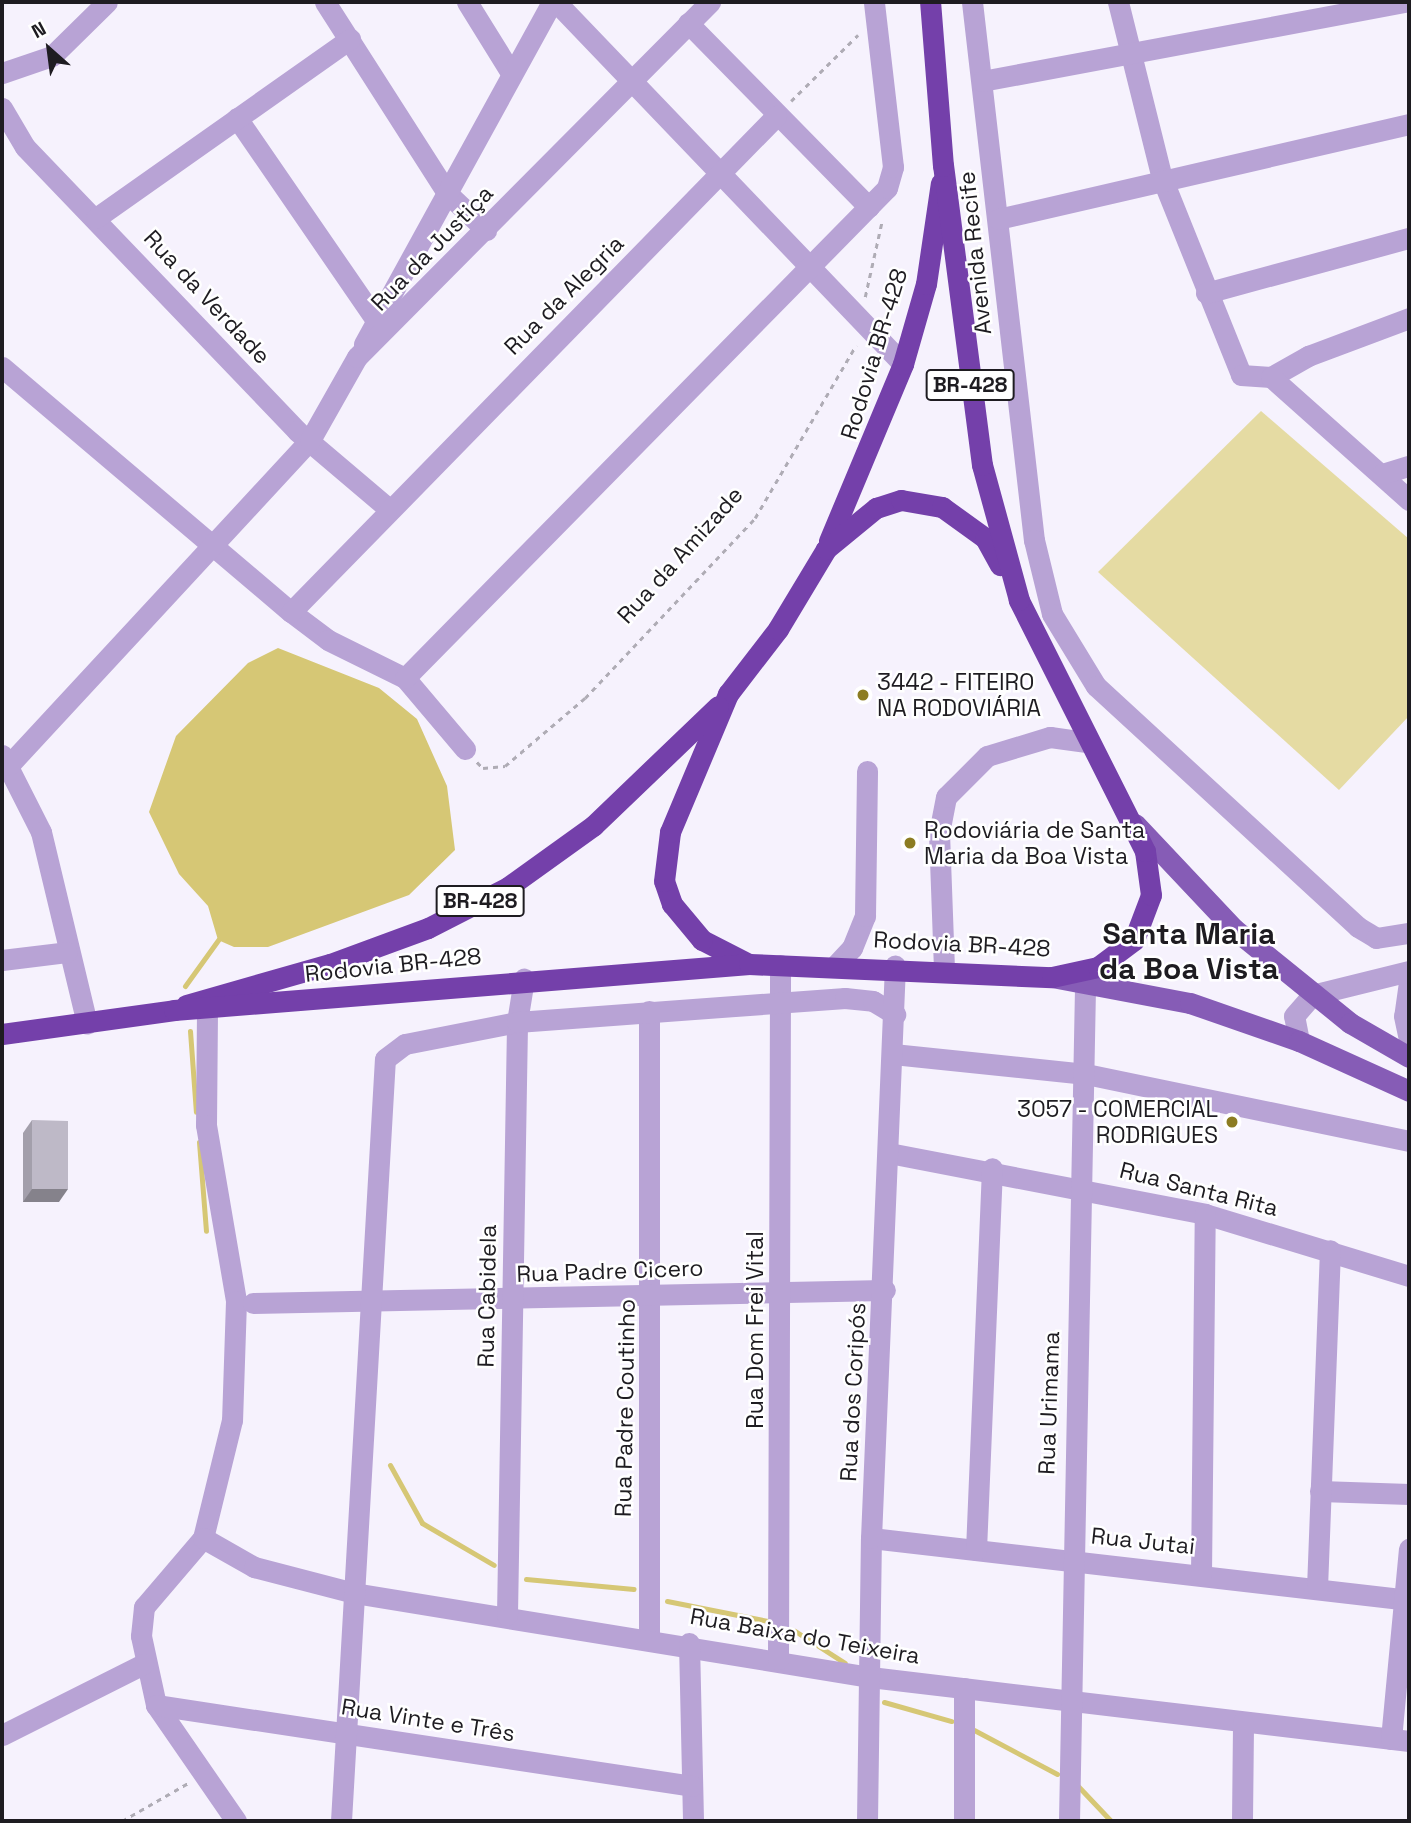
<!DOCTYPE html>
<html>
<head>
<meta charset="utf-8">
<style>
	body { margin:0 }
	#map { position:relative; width:1411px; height:1823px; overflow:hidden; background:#f6f2fd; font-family:"Space Grotesk",sans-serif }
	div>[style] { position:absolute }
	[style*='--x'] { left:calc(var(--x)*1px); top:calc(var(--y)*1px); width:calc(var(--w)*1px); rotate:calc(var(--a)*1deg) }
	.green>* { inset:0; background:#e5dba3 }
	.water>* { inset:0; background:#d6c775 }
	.stream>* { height:5px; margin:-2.5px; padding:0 2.5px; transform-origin:2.5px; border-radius:2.5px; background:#d6c775 }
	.path>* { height:2.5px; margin-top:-1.25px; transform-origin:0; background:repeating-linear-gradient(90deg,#afacb5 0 5px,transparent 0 10px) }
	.minor>* { height:21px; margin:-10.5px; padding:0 10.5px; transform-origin:10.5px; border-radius:10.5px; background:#b8a3d5 }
	.major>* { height:21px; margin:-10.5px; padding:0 10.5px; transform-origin:10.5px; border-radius:10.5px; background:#865cb6 }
	.highway>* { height:21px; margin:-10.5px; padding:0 10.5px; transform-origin:10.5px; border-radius:10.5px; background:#7440aa }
	.wall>* { inset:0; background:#a39fab }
	.shaded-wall>* { inset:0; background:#85828b }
	.building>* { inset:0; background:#beb9c7 }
	.dots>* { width:19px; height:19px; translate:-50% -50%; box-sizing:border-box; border:4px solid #fff; border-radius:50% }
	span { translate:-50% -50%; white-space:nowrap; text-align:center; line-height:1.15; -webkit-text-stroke:5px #fff; paint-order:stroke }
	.shield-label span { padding:2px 5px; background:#fff; border:2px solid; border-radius:5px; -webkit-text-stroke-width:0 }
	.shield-label { font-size:21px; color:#1e1c21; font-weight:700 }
	.street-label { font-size:23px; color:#1e1c21 }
	.poi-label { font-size:23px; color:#1e1c21 }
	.left { translate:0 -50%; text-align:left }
	.right { translate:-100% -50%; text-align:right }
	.district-label { font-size:30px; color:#1e1c21; font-weight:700 }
	.frame { position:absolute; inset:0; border:4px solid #1e1c21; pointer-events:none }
	.north { position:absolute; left:14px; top:14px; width:70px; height:70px; -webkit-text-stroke:5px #fff; paint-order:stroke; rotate:332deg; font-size:19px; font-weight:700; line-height:28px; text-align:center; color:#1e1c21 }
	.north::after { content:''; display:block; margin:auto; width:24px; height:32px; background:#1e1c21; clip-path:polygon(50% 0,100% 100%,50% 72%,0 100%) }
</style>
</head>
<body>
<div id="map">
	<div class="green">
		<i style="clip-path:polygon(1261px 411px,1409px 539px,1409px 716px,1339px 790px,1098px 572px)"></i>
	</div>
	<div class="water">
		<i style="clip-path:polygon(278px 648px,379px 688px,417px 719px,447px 786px,455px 850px,409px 895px,268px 947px,234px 947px,218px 940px,208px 906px,179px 874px,149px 812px,176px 736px,248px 663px)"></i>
	</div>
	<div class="stream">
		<i style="--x:185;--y:986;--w:57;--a:-54.3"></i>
		<i style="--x:190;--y:1031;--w:81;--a:85.8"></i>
		<i style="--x:199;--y:1142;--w:89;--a:85.5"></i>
		<i style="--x:390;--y:1465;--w:66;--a:61.1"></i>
		<i style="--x:422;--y:1523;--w:83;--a:30.3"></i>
		<i style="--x:526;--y:1579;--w:108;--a:5.3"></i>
		<i style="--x:667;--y:1601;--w:108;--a:11.2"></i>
		<i style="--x:795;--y:1631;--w:59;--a:32.6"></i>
		<i style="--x:884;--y:1702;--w:70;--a:15.8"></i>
		<i style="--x:974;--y:1730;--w:94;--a:27.9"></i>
		<i style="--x:1076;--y:1784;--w:51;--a:46.6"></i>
	</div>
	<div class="path">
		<i style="--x:791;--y:101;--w:94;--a:-44.6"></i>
		<i style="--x:865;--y:297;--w:78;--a:-77.4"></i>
		<i style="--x:477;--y:762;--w:8;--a:45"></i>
		<i style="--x:483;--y:768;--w:22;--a:-5"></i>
		<i style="--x:505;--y:766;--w:105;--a:-40.4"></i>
		<i style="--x:585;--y:698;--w:248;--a:-46.6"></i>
		<i style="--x:755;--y:518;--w:200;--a:-59.7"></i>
		<i style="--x:122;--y:1821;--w:76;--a:-29.9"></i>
	</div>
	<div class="minor">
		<i style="--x:325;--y:2;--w:227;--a:57.4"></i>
		<i style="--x:447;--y:193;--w:54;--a:43.5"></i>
		<i style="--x:467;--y:2;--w:84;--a:58.2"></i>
		<i style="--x:556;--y:2;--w:501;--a:46.21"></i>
		<i style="--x:972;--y:2;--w:542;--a:83.43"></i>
		<i style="--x:1034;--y:540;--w:76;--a:76.3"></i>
		<i style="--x:1052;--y:614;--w:84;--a:58.6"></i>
		<i style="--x:1096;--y:686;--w:356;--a:42.6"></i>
		<i style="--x:1358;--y:927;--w:21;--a:31"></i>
		<i style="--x:1376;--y:938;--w:33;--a:-9"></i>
		<i style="--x:1118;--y:2;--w:181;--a:76"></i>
		<i style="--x:1162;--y:178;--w:212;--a:68.1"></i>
		<i style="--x:1241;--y:375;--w:30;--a:4"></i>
		<i style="--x:1271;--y:377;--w:43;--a:-29.6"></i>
		<i style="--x:1308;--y:356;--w:108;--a:-20.6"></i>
		<i style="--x:688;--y:23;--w:258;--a:45.5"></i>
		<i style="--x:2;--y:73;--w:53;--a:-18.8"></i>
		<i style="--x:52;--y:56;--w:77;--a:-44.5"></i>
		<i style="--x:982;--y:81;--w:431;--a:-10.6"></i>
		<i style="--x:2;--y:108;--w:45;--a:59.5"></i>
		<i style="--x:25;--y:147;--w:393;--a:46.2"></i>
		<i style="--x:297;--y:431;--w:121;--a:40.3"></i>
		<i style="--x:237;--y:118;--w:247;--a:55.5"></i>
		<i style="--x:96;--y:218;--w:311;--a:-35.2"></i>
		<i style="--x:998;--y:219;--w:422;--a:-13"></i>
		<i style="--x:1206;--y:293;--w:210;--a:-15.2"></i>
		<i style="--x:364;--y:344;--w:390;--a:-61.2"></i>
		<i style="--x:2;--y:367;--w:379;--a:40.3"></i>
		<i style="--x:291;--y:612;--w:46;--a:37.1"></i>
		<i style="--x:328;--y:640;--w:86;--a:26.3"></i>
		<i style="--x:405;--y:678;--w:93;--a:49.8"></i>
		<i style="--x:1271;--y:377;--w:185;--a:41.7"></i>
		<i style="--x:1382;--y:474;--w:28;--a:-17"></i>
		<i style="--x:291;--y:612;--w:694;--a:-45.64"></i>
		<i style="--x:405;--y:678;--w:687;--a:-45.47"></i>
		<i style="--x:887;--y:188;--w:22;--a:-74"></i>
		<i style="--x:893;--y:167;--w:166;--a:-96.6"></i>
		<i style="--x:2;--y:755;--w:86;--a:63.1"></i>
		<i style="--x:41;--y:832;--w:197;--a:76.5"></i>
		<i style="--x:9;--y:765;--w:443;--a:-47.2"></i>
		<i style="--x:310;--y:440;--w:95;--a:-60.5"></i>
		<i style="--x:357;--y:357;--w:501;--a:-45.16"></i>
		<i style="--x:2;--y:960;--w:65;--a:-7"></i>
		<i style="--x:835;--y:966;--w:25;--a:-47"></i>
		<i style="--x:852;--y:948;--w:35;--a:-68"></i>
		<i style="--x:865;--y:916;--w:145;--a:-89.2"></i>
		<i style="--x:944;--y:969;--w:136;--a:-92.1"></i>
		<i style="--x:939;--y:833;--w:37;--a:-79"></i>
		<i style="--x:946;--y:797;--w:58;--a:-45"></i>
		<i style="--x:987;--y:756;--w:66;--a:-16.8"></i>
		<i style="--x:1050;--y:737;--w:37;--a:8"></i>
		<i style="--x:1409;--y:982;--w:34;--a:98"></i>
		<i style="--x:1404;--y:1016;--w:25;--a:78"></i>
		<i style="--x:207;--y:1011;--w:114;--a:90.5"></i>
		<i style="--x:206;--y:1125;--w:179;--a:80.3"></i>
		<i style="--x:236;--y:1301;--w:119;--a:91.9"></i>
		<i style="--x:232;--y:1420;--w:122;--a:103.8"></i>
		<i style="--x:203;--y:1538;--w:91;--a:130.5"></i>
		<i style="--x:144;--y:1607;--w:29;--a:96"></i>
		<i style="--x:141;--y:1636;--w:71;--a:77.7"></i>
		<i style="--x:156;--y:1705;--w:141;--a:55.4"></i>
		<i style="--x:649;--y:1011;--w:626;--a:90"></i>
		<i style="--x:1299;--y:1041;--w:25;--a:-101"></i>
		<i style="--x:1294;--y:1016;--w:28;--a:-49"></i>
		<i style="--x:1312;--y:995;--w:100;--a:-13.9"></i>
		<i style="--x:893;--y:1054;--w:194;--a:5.9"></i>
		<i style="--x:1086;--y:1074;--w:330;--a:11.7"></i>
		<i style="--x:889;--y:1153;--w:322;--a:10.9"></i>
		<i style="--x:1205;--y:1214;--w:213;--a:16.9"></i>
		<i style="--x:253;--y:1303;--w:632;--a:-1.18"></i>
		<i style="--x:1320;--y:1491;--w:89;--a:1.9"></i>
		<i style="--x:203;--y:1538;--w:59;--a:29.6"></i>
		<i style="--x:254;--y:1567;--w:103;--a:14.6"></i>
		<i style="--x:354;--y:1593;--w:523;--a:9.25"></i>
		<i style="--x:870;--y:1677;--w:543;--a:6.77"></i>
		<i style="--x:871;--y:1538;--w:542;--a:6.57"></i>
		<i style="--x:976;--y:1550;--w:382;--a:-87.6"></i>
		<i style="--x:1201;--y:1574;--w:360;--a:-89.4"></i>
		<i style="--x:1317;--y:1588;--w:338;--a:-87.8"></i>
		<i style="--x:507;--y:1615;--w:593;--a:-89.03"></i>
		<i style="--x:517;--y:1022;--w:44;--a:-80.8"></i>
		<i style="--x:689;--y:1643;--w:178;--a:88.7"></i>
		<i style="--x:778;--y:1659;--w:694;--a:-89.83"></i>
		<i style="--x:964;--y:1688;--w:133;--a:90"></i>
		<i style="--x:156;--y:1705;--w:542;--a:8.59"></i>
		<i style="--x:2;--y:1735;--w:158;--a:-26.7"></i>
		<i style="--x:1391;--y:1739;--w:191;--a:-84.6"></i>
		<i style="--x:341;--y:1821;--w:763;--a:-86.7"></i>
		<i style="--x:385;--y:1059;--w:25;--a:-37"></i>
		<i style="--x:405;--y:1044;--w:114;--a:-11.1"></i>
		<i style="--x:517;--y:1022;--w:329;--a:-4.2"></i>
		<i style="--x:845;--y:998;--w:28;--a:6"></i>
		<i style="--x:873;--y:1001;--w:26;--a:31"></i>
		<i style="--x:867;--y:1821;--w:283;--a:-89.2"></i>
		<i style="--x:871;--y:1538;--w:573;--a:-87.6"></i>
		<i style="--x:1069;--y:1821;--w:834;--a:-88.9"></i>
		<i style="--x:1242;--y:1821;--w:99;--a:-89.4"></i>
	</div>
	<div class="major">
		<i style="--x:1135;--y:824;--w:144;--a:46.7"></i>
		<i style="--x:1234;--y:929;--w:149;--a:39"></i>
		<i style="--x:1350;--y:1023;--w:68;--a:30"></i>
		<i style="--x:1052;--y:977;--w:140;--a:10.7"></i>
		<i style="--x:1190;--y:1003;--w:115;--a:19.2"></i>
		<i style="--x:1299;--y:1041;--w:121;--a:24.4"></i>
	</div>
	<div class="highway">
		<i style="--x:829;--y:541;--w:192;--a:-67.3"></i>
		<i style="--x:903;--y:364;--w:83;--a:-74"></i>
		<i style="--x:926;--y:284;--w:102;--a:-81.6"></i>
		<i style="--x:747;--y:963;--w:51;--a:-152.9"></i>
		<i style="--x:702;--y:940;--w:47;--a:-129.8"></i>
		<i style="--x:672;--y:904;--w:24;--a:-109"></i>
		<i style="--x:664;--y:881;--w:49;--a:-83"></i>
		<i style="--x:670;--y:832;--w:150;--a:-67.2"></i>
		<i style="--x:728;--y:694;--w:82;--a:-52.4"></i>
		<i style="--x:778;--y:629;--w:93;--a:-59"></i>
		<i style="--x:826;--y:549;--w:65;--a:-39.4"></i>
		<i style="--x:876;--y:508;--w:26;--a:-18"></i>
		<i style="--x:901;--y:500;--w:42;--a:9.7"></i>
		<i style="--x:942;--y:507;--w:53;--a:35.8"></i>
		<i style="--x:985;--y:538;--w:31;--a:61"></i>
		<i style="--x:186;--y:1005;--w:150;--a:-15.9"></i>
		<i style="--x:330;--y:964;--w:104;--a:-20.2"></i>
		<i style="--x:428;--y:928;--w:90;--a:-27.1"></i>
		<i style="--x:508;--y:887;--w:105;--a:-35.7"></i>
		<i style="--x:593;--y:826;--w:173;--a:-43.8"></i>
		<i style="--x:2;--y:1034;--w:174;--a:-7.9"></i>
		<i style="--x:174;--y:1010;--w:577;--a:-4.57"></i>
		<i style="--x:749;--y:964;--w:303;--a:2.5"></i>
		<i style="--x:1052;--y:977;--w:47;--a:-12.3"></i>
		<i style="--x:1098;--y:967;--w:45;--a:-36.9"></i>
		<i style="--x:1134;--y:940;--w:48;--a:-69.3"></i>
		<i style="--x:1151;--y:895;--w:44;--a:-97.8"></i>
		<i style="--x:1145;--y:851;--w:281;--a:-116.7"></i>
		<i style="--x:1019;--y:600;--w:140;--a:-105.3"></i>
		<i style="--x:982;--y:465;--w:302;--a:-97.4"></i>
		<i style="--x:943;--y:166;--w:165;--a:-94.5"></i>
	</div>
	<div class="wall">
		<i style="clip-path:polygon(32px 1120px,59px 1202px,23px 1202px,23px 1133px)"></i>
	</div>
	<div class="shaded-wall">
		<i style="clip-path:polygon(32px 1189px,68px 1189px,59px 1202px,23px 1202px)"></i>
	</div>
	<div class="building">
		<i style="clip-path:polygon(32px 1120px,68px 1121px,68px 1189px,32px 1189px)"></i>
	</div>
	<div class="dots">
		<i style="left:863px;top:695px;background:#8c7c22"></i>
		<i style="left:910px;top:843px;background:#8c7c22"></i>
		<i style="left:1232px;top:1122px;background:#8c7c22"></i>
	</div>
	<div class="shield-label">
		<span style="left:970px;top:385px">BR-428</span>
		<span style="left:480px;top:901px">BR-428</span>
	</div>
	<div class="street-label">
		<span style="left:432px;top:248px;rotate:-46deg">Rua da Justiça</span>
		<span style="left:975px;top:253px;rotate:-96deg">Avenida Recife</span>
		<span style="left:564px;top:295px;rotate:-45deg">Rua da Alegria</span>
		<span style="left:207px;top:297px;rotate:47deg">Rua da Verdade</span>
		<span style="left:874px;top:354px;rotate:-73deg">Rodovia BR-428</span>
		<span style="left:680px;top:555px;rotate:-48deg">Rua da Amizade</span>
		<span style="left:962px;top:944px;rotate:3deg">Rodovia BR-428</span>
		<span style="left:393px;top:965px;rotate:-6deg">Rodovia BR-428</span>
		<span style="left:1199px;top:1189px;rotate:14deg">Rua Santa Rita</span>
		<span style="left:610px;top:1271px;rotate:-2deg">Rua Padre Cicero</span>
		<span style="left:487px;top:1296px;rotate:-89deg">Rua Cabidela</span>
		<span style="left:755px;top:1330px;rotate:-90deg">Rua Dom Frei Vital</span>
		<span style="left:853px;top:1392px;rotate:-87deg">Rua dos Coripós</span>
		<span style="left:1049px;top:1403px;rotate:-88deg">Rua Urimama</span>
		<span style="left:625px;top:1408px;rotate:-89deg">Rua Padre Coutinho</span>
		<span style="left:1143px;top:1541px;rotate:6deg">Rua Jutai</span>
		<span style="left:805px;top:1636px;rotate:10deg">Rua Baixa do Teixeira</span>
		<span style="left:428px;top:1720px;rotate:9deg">Rua Vinte e Três</span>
	</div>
	<div class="poi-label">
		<span class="left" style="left:877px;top:695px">3442 - FITEIRO<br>NA RODOVIÁRIA</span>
		<span class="left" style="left:924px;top:843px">Rodoviária de Santa<br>Maria da Boa Vista</span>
		<span class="right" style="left:1218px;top:1122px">3057 - COMERCIAL<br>RODRIGUES</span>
	</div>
	<div class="district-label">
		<span style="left:1189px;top:951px">Santa Maria<br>da Boa Vista</span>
	</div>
	<div class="frame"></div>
	<div class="north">N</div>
</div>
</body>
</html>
